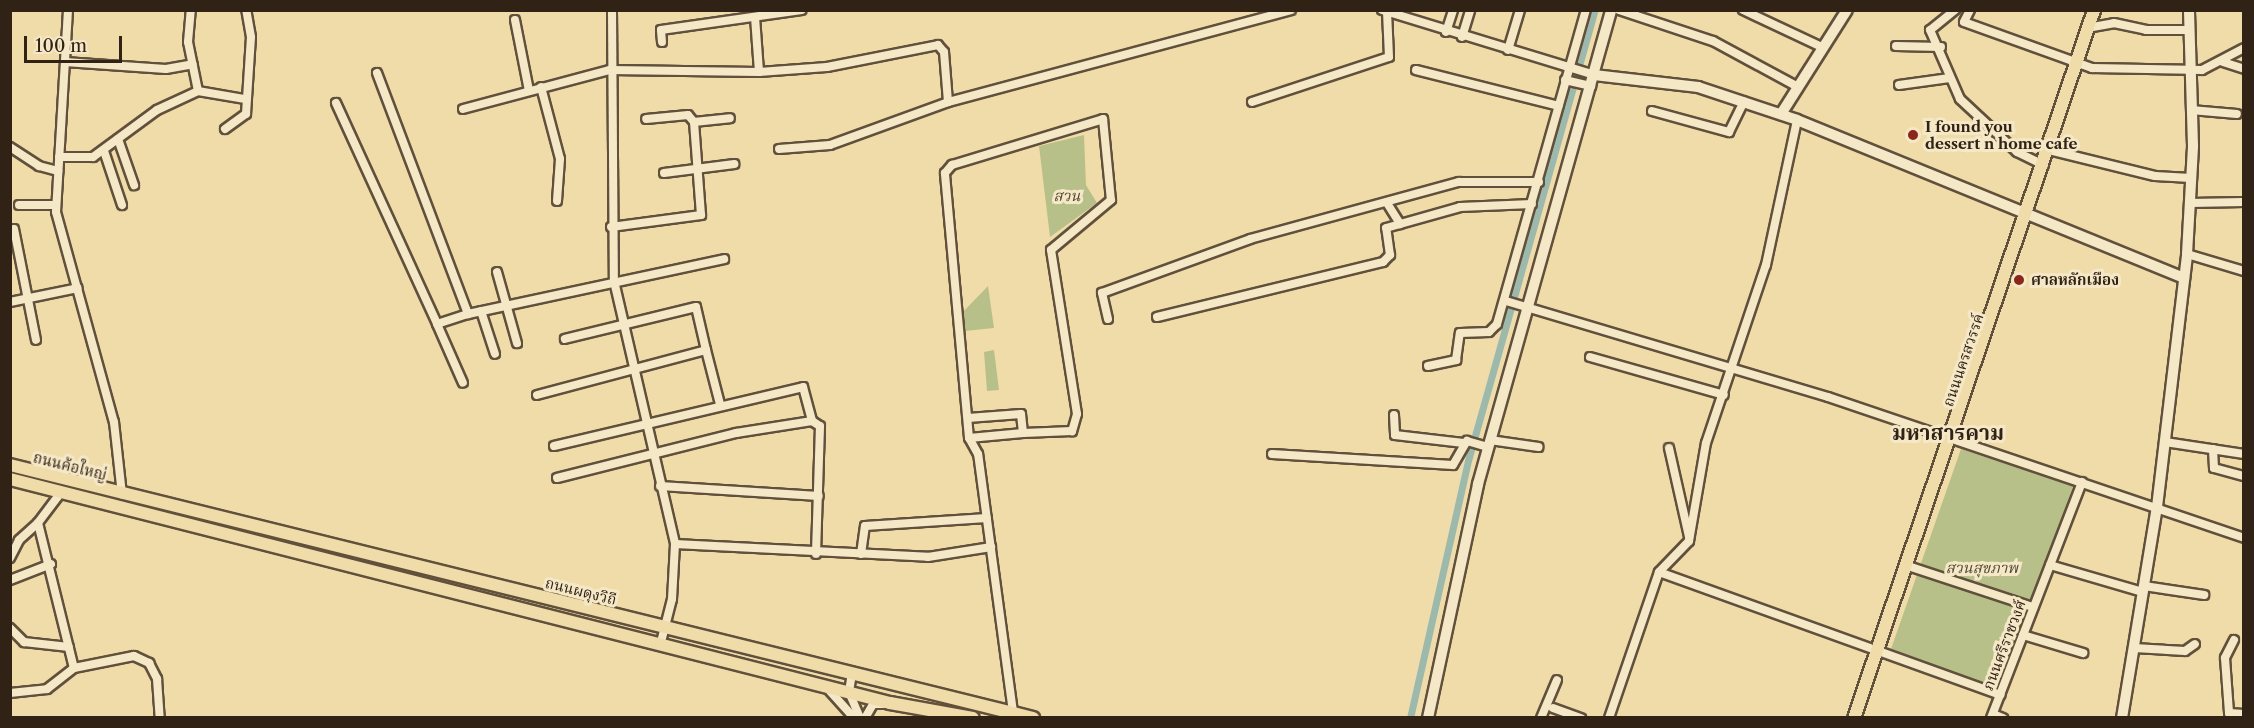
<!DOCTYPE html>
<html>
<head>
<meta charset="utf-8">
<style>
	body { margin:0 }
	#map { position:relative; width:2254px; height:728px; overflow:hidden; background:#f0dca9; font-family:"Libre Caslon Text","Noto Serif Thai",serif }
	div>[style] { position:absolute }
	[style*='--x'] { left:calc(var(--x)*1px); top:calc(var(--y)*1px); width:calc(var(--w)*1px); rotate:calc(var(--a)*1deg) }
	.green>* { inset:0; background:#b8c089 }
	.canal>* { height:7px; margin:-3.5px; padding:0 3.5px; transform-origin:3.5px; border-radius:3.5px; background:#9bbaae }
	.roads { filter:drop-shadow(2px 0 #61503b) drop-shadow(-2px 0 #61503b) drop-shadow(0 2px #61503b) drop-shadow(0 -2px #61503b) }
	.street>* { height:8px; margin:-4px; padding:0 4px; transform-origin:4px; border-radius:4px; background:#f5e8c7 }
	.secondary>* { height:10px; margin:-5px; padding:0 5px; transform-origin:5px; border-radius:5px; background:#f5e8c7 }
	.primary>* { height:12px; margin:-6px; padding:0 6px; transform-origin:6px; border-radius:6px; background:#f0dca9 }
	.dots>* { width:16px; height:16px; translate:-50% -50%; box-sizing:border-box; border:3px solid #f5e8c7; border-radius:50% }
	span { translate:-50% -50%; white-space:nowrap; text-align:center; line-height:1.15; -webkit-text-stroke:6px #f5e8c7; paint-order:stroke }
	.poi-label { font-size:15px; color:#312216; font-weight:700 }
	.left { translate:0 -50%; text-align:left }
	.park-label { font-size:15px; color:#534a33; font-style:italic }
	.street-label { font-size:15px; color:#312216 }
	.district-label { font-size:21px; color:#312216; font-weight:700 }
	.frame { position:absolute; inset:0; border:12px solid #312216; pointer-events:none }
	.scale { position:absolute; left:24px; top:36px; width:98px; height:27px; box-sizing:border-box; border:3px solid #312216; border-top:0; padding-left:8px; font-size:18px; line-height:21px; white-space:nowrap; color:#312216; -webkit-text-stroke:4px #f5e8c7; paint-order:stroke }
</style>
</head>
<body>
<div id="map">
	<div class="green">
		<i style="clip-path:polygon(1084px 135px,1086px 185px,1097px 203px,1050px 237px,1039px 146px)"></i>
		<i style="clip-path:polygon(988px 286px,994px 328px,965px 331px,961px 314px)"></i>
		<i style="clip-path:polygon(994px 350px,999px 390px,987px 391px,984px 352px)"></i>
		<i style="clip-path:polygon(1961px 449px,2073px 486px,2002px 690px,1891px 649px)"></i>
	</div>
	<div class="canal">
		<i style="--x:1410;--y:718;--w:268;--a:-77.3"></i>
		<i style="--x:1469;--y:457;--w:464;--a:-74.3"></i>
	</div>
	<div class="roads">
		<div class="street">
			<i style="--x:68;--y:10;--w:202;--a:93.4"></i>
			<i style="--x:56;--y:212;--w:218;--a:74.6"></i>
			<i style="--x:114;--y:422;--w:73;--a:83.7"></i>
			<i style="--x:612;--y:10;--w:271;--a:89.6"></i>
			<i style="--x:614;--y:281;--w:270;--a:76.9"></i>
			<i style="--x:675;--y:544;--w:55;--a:93.1"></i>
			<i style="--x:672;--y:599;--w:44;--a:104.3"></i>
			<i style="--x:1382;--y:10;--w:222;--a:17"></i>
			<i style="--x:1619;--y:10;--w:99;--a:18.3"></i>
			<i style="--x:1713;--y:41;--w:97;--a:28.4"></i>
			<i style="--x:1743;--y:10;--w:89;--a:25.1"></i>
			<i style="--x:1955;--y:10;--w:32;--a:141"></i>
			<i style="--x:1930;--y:30;--w:75;--a:66.5"></i>
			<i style="--x:1960;--y:99;--w:78;--a:42.9"></i>
			<i style="--x:2017;--y:152;--w:30;--a:26"></i>
			<i style="--x:1970;--y:10;--w:13;--a:117"></i>
			<i style="--x:1964;--y:22;--w:136;--a:19.8"></i>
			<i style="--x:2092;--y:68;--w:110;--a:1"></i>
			<i style="--x:2202;--y:70;--w:47;--a:-27.6"></i>
			<i style="--x:755;--y:17;--w:55;--a:85.8"></i>
			<i style="--x:759;--y:72;--w:68;--a:-4.2"></i>
			<i style="--x:827;--y:67;--w:113;--a:-11.2"></i>
			<i style="--x:938;--y:45;--w:9;--a:49"></i>
			<i style="--x:944;--y:52;--w:50;--a:85.4"></i>
			<i style="--x:515;--y:20;--w:72;--a:78.8"></i>
			<i style="--x:2087;--y:28;--w:27;--a:-10"></i>
			<i style="--x:2114;--y:23;--w:33;--a:12"></i>
			<i style="--x:2146;--y:30;--w:43;--a:0"></i>
			<i style="--x:1446;--y:32;--w:23;--a:-72"></i>
			<i style="--x:1462;--y:37;--w:28;--a:-73"></i>
			<i style="--x:662;--y:42;--w:12;--a:-95"></i>
			<i style="--x:661;--y:30;--w:142;--a:-8.1"></i>
			<i style="--x:1896;--y:46;--w:45;--a:1.3"></i>
			<i style="--x:1508;--y:50;--w:42;--a:-73.3"></i>
			<i style="--x:65;--y:62;--w:101;--a:4"></i>
			<i style="--x:166;--y:69;--w:27;--a:-10"></i>
			<i style="--x:2223;--y:62;--w:22;--a:18"></i>
			<i style="--x:1416;--y:70;--w:147;--a:14.1"></i>
			<i style="--x:377;--y:73;--w:258;--a:69.3"></i>
			<i style="--x:468;--y:314;--w:262;--a:-12.1"></i>
			<i style="--x:1565;--y:80;--w:27;--a:13"></i>
			<i style="--x:1899;--y:85;--w:51;--a:-7.8"></i>
			<i style="--x:541;--y:87;--w:74;--a:75.2"></i>
			<i style="--x:560;--y:159;--w:42;--a:94.1"></i>
			<i style="--x:198;--y:91;--w:48;--a:9.7"></i>
			<i style="--x:1252;--y:102;--w:144;--a:-18.2"></i>
			<i style="--x:1389;--y:57;--w:45;--a:-92.5"></i>
			<i style="--x:336;--y:103;--w:243;--a:65.4"></i>
			<i style="--x:437;--y:324;--w:33;--a:-18"></i>
			<i style="--x:463;--y:109;--w:152;--a:-14.9"></i>
			<i style="--x:610;--y:70;--w:149;--a:0.8"></i>
			<i style="--x:2191;--y:110;--w:46;--a:5"></i>
			<i style="--x:1652;--y:111;--w:80;--a:15.3"></i>
			<i style="--x:1729;--y:132;--w:34;--a:-64"></i>
			<i style="--x:694;--y:122;--w:36;--a:-6"></i>
			<i style="--x:225;--y:129;--w:26;--a:-36"></i>
			<i style="--x:246;--y:114;--w:77;--a:-86.3"></i>
			<i style="--x:251;--y:37;--w:27;--a:-100"></i>
			<i style="--x:118;--y:139;--w:49;--a:70.8"></i>
			<i style="--x:10;--y:147;--w:35;--a:33"></i>
			<i style="--x:39;--y:166;--w:20;--a:15"></i>
			<i style="--x:779;--y:149;--w:51;--a:-4.5"></i>
			<i style="--x:830;--y:145;--w:126;--a:-20"></i>
			<i style="--x:948;--y:102;--w:355;--a:-15"></i>
			<i style="--x:2049;--y:150;--w:109;--a:13.8"></i>
			<i style="--x:2155;--y:176;--w:36;--a:3"></i>
			<i style="--x:104;--y:151;--w:57;--a:71.6"></i>
			<i style="--x:59;--y:157;--w:34;--a:0"></i>
			<i style="--x:93;--y:157;--w:79;--a:-36.3"></i>
			<i style="--x:157;--y:110;--w:45;--a:-24.9"></i>
			<i style="--x:198;--y:91;--w:50;--a:-101.5"></i>
			<i style="--x:188;--y:42;--w:32;--a:-85"></i>
			<i style="--x:664;--y:173;--w:71;--a:-7.3"></i>
			<i style="--x:1387;--y:203;--w:25;--a:58"></i>
			<i style="--x:2190;--y:203;--w:54;--a:-1.1"></i>
			<i style="--x:19;--y:205;--w:37;--a:0"></i>
			<i style="--x:611;--y:227;--w:91;--a:-7.6"></i>
			<i style="--x:701;--y:215;--w:93;--a:-94.3"></i>
			<i style="--x:694;--y:122;--w:9;--a:-131"></i>
			<i style="--x:688;--y:115;--w:42;--a:174.6"></i>
			<i style="--x:14;--y:229;--w:113;--a:78.8"></i>
			<i style="--x:2187;--y:254;--w:59;--a:16.6"></i>
			<i style="--x:497;--y:272;--w:74;--a:74.3"></i>
			<i style="--x:1506;--y:301;--w:336;--a:16.6"></i>
			<i style="--x:1828;--y:397;--w:439;--a:18.7"></i>
			<i style="--x:10;--y:302;--w:69;--a:-11.6"></i>
			<i style="--x:481;--y:311;--w:45;--a:72"></i>
			<i style="--x:1157;--y:317;--w:233;--a:-13.7"></i>
			<i style="--x:1383;--y:262;--w:10;--a:-45"></i>
			<i style="--x:1390;--y:255;--w:27;--a:-98"></i>
			<i style="--x:1386;--y:228;--w:77;--a:-15.8"></i>
			<i style="--x:1460;--y:207;--w:72;--a:-2.4"></i>
			<i style="--x:1108;--y:319;--w:27;--a:-103"></i>
			<i style="--x:1102;--y:293;--w:158;--a:-20"></i>
			<i style="--x:1250;--y:239;--w:217;--a:-15.3"></i>
			<i style="--x:1459;--y:182;--w:80;--a:0"></i>
			<i style="--x:437;--y:324;--w:64;--a:66.2"></i>
			<i style="--x:706;--y:350;--w:56;--a:75.5"></i>
			<i style="--x:1590;--y:357;--w:139;--a:15.8"></i>
			<i style="--x:1428;--y:366;--w:29;--a:-12"></i>
			<i style="--x:1456;--y:360;--w:27;--a:-82"></i>
			<i style="--x:1460;--y:333;--w:29;--a:-2"></i>
			<i style="--x:1489;--y:332;--w:11;--a:-45"></i>
			<i style="--x:1497;--y:324;--w:326;--a:-74.2"></i>
			<i style="--x:537;--y:395;--w:175;--a:-14.9"></i>
			<i style="--x:706;--y:350;--w:44;--a:-103.1"></i>
			<i style="--x:696;--y:307;--w:135;--a:166.3"></i>
			<i style="--x:1394;--y:415;--w:20;--a:87"></i>
			<i style="--x:1395;--y:435;--w:69;--a:6.6"></i>
			<i style="--x:968;--y:418;--w:53;--a:-4.3"></i>
			<i style="--x:1021;--y:414;--w:19;--a:84"></i>
			<i style="--x:1023;--y:433;--w:54;--a:174.7"></i>
			<i style="--x:1490;--y:440;--w:49;--a:8.3"></i>
			<i style="--x:2165;--y:442;--w:80;--a:8.6"></i>
			<i style="--x:554;--y:446;--w:256;--a:-13.3"></i>
			<i style="--x:803;--y:387;--w:35;--a:75"></i>
			<i style="--x:1669;--y:448;--w:91;--a:77.3"></i>
			<i style="--x:2213;--y:449;--w:19;--a:87"></i>
			<i style="--x:2214;--y:468;--w:31;--a:15"></i>
			<i style="--x:1272;--y:454;--w:181;--a:3.5"></i>
			<i style="--x:1453;--y:465;--w:28;--a:-60"></i>
			<i style="--x:1467;--y:441;--w:22;--a:16"></i>
			<i style="--x:557;--y:478;--w:185;--a:-14.1"></i>
			<i style="--x:736;--y:433;--w:77;--a:-9"></i>
			<i style="--x:812;--y:421;--w:9;--a:32"></i>
			<i style="--x:820;--y:426;--w:128;--a:91.8"></i>
			<i style="--x:660;--y:486;--w:159;--a:3.6"></i>
			<i style="--x:59;--y:495;--w:35;--a:127"></i>
			<i style="--x:38;--y:523;--w:149;--a:76.1"></i>
			<i style="--x:675;--y:544;--w:253;--a:2.9"></i>
			<i style="--x:928;--y:557;--w:64;--a:-9"></i>
			<i style="--x:861;--y:554;--w:28;--a:-82"></i>
			<i style="--x:865;--y:526;--w:122;--a:-3.8"></i>
			<i style="--x:10;--y:558;--w:20;--a:-63"></i>
			<i style="--x:19;--y:540;--w:25;--a:-42"></i>
			<i style="--x:2050;--y:565;--w:97;--a:16.2"></i>
			<i style="--x:1908;--y:566;--w:132;--a:18.2"></i>
			<i style="--x:1659;--y:572;--w:363;--a:19.8"></i>
			<i style="--x:10;--y:580;--w:44;--a:-21.3"></i>
			<i style="--x:2144;--y:586;--w:61;--a:8.5"></i>
			<i style="--x:10;--y:628;--w:20;--a:45"></i>
			<i style="--x:24;--y:642;--w:45;--a:6.3"></i>
			<i style="--x:2023;--y:635;--w:63;--a:16.7"></i>
			<i style="--x:2234;--y:640;--w:20;--a:117"></i>
			<i style="--x:2225;--y:658;--w:55;--a:85.8"></i>
			<i style="--x:2229;--y:713;--w:15;--a:4"></i>
			<i style="--x:2134;--y:648;--w:51;--a:3.4"></i>
			<i style="--x:2185;--y:651;--w:12;--a:-35"></i>
			<i style="--x:852;--y:673;--w:19;--a:99"></i>
			<i style="--x:849;--y:692;--w:28;--a:67"></i>
			<i style="--x:829;--y:690;--w:38;--a:48"></i>
			<i style="--x:10;--y:693;--w:37;--a:-6"></i>
			<i style="--x:47;--y:689;--w:34;--a:-38"></i>
			<i style="--x:74;--y:668;--w:61;--a:-11.3"></i>
			<i style="--x:134;--y:656;--w:17;--a:25"></i>
			<i style="--x:149;--y:663;--w:18;--a:63"></i>
			<i style="--x:157;--y:679;--w:39;--a:86"></i>
			<i style="--x:1553;--y:708;--w:30;--a:20"></i>
			<i style="--x:1013;--y:712;--w:260;--a:-97.7"></i>
			<i style="--x:978;--y:454;--w:18;--a:-119"></i>
			<i style="--x:969;--y:438;--w:266;--a:-95.2"></i>
			<i style="--x:945;--y:173;--w:11;--a:-49"></i>
			<i style="--x:952;--y:165;--w:158;--a:-16.9"></i>
			<i style="--x:1103;--y:119;--w:81;--a:84.4"></i>
			<i style="--x:1111;--y:200;--w:78;--a:140.2"></i>
			<i style="--x:1051;--y:250;--w:166;--a:81"></i>
			<i style="--x:1077;--y:414;--w:18;--a:106"></i>
			<i style="--x:1072;--y:431;--w:49;--a:177.7"></i>
			<i style="--x:1993;--y:714;--w:11;--a:22"></i>
			<i style="--x:865;--y:718;--w:16;--a:-60"></i>
			<i style="--x:873;--y:704;--w:10;--a:0"></i>
			<i style="--x:1541;--y:718;--w:41;--a:-67.2"></i>
			<i style="--x:1609;--y:718;--w:154;--a:-71.1"></i>
			<i style="--x:1659;--y:572;--w:43;--a:-45.9"></i>
			<i style="--x:1689;--y:541;--w:99;--a:-80.2"></i>
			<i style="--x:1706;--y:443;--w:188;--a:-71.4"></i>
			<i style="--x:1766;--y:265;--w:148;--a:-77.9"></i>
			<i style="--x:1991;--y:718;--w:253;--a:-68.9"></i>
		</div>
		<div class="secondary">
			<i style="--x:1594;--y:75;--w:105;--a:6.6"></i>
			<i style="--x:1698;--y:87;--w:104;--a:18.4"></i>
			<i style="--x:1797;--y:120;--w:418;--a:22.2"></i>
			<i style="--x:1781;--y:114;--w:123;--a:-57.6"></i>
			<i style="--x:1428;--y:718;--w:239;--a:-77.9"></i>
			<i style="--x:1478;--y:484;--w:492;--a:-74.3"></i>
			<i style="--x:2122;--y:718;--w:214;--a:-80.6"></i>
			<i style="--x:2157;--y:507;--w:255;--a:-83.2"></i>
			<i style="--x:2187;--y:254;--w:108;--a:-86.8"></i>
			<i style="--x:2193;--y:146;--w:136;--a:-91.7"></i>
		</div>
		<div class="primary">
			<i style="--x:10;--y:465;--w:1054;--a:13.89"></i>
			<i style="--x:10;--y:479;--w:908;--a:14.28"></i>
			<i style="--x:890;--y:703;--w:84;--a:10.2"></i>
			<i style="--x:1854;--y:718;--w:748;--a:-71.27"></i>
		</div>
	</div>
	<div class="dots">
		<i style="left:1913px;top:135px;background:#8f2418"></i>
		<i style="left:2019px;top:280px;background:#8f2418"></i>
	</div>
	<div class="poi-label">
		<span class="left" style="left:1925px;top:135px">I found you<br>dessert n home cafe</span>
		<span class="left" style="left:2031px;top:280px">ศาลหลักเมือง</span>
	</div>
	<div class="park-label">
		<span style="left:1067px;top:196px">สวน</span>
		<span style="left:1982px;top:568px">สวนสุขภาพ</span>
	</div>
	<div class="street-label">
		<span style="left:1963px;top:360px;rotate:-71deg">ถนนนครสวรรค์</span>
		<span style="left:70px;top:466px;rotate:14deg">ถนนค้อใหญ่</span>
		<span style="left:581px;top:591px;rotate:14deg">ถนนผดุงวิถี</span>
		<span style="left:2004px;top:645px;rotate:-69deg">ภนนศรีราชวงศ์</span>
	</div>
	<div class="district-label">
		<span style="left:1948px;top:433px">มหาสารคาม</span>
	</div>
	<div class="frame"></div>
	<div class="scale">100 m</div>
</div>
</body>
</html>
